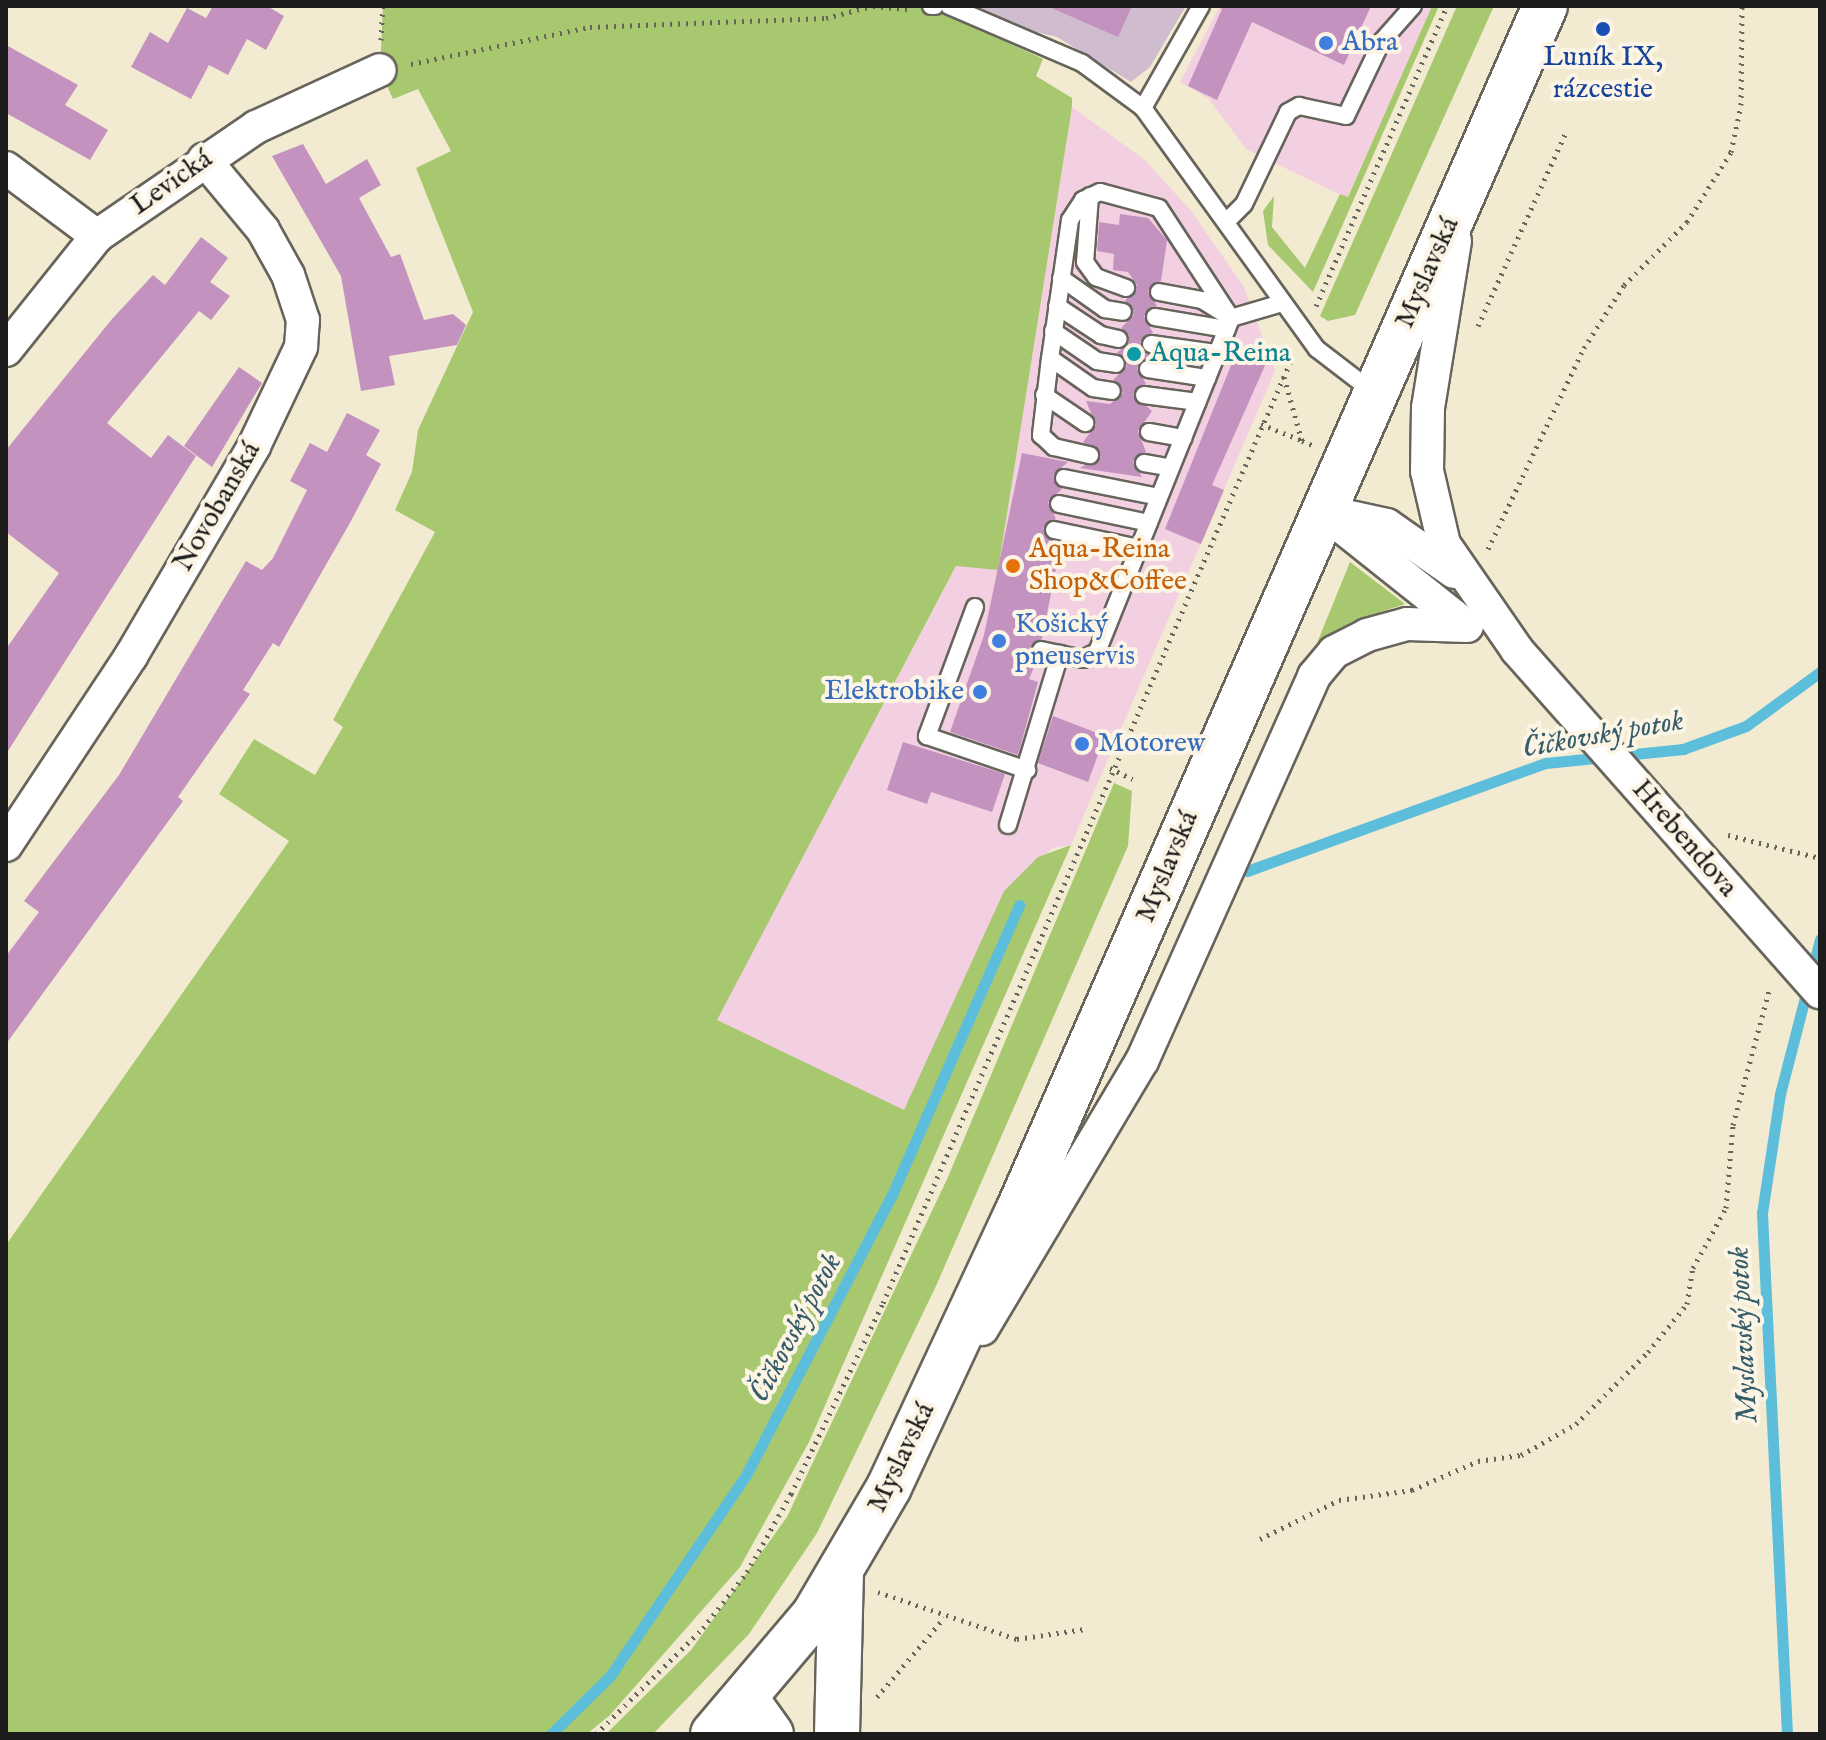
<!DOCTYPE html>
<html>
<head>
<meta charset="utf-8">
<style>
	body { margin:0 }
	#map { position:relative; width:1826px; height:1740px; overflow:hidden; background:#f2ebd1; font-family:"IM FELL English",serif }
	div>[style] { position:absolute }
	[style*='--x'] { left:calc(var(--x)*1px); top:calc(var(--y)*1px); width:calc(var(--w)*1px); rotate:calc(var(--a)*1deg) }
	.built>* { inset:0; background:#f2cfe1 }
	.industrial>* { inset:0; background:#cfbdcf }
	.green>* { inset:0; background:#a8c870 }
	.stream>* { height:11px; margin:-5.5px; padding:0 5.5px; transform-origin:5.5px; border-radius:5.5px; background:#5dbedc }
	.building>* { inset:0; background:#c392bf }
	.path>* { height:5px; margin-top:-2.5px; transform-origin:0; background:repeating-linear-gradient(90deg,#67645b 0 2px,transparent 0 8px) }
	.roads { filter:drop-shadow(2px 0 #67645b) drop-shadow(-2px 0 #67645b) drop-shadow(0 2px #67645b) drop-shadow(0 -2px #67645b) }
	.lane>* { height:16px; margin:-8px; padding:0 8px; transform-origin:8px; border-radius:8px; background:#fff }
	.street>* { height:32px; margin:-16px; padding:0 16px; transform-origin:16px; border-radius:16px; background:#fff }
	.secondary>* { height:44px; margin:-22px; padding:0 22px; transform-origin:22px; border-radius:22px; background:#fff }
	.dots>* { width:22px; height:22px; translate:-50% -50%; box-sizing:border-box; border:4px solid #fcf5e5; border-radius:50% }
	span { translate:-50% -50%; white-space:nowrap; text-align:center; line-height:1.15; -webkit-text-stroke:8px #fcf5e5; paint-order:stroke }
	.shop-label { font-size:28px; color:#366cbe }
	.left { translate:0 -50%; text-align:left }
	.right { translate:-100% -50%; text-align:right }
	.transit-label { font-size:28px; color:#164399 }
	.street-label { font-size:28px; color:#1c1c1c }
	.culture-label { font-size:28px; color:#0d838f }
	.food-label { font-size:28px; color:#c56008 }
	.water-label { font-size:30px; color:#365d69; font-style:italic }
	.frame { position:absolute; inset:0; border:8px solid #1c1c1c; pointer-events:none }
</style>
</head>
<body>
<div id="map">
	<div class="built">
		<i style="clip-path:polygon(1220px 6px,1432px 6px,1347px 198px,1246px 149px,1208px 98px,1180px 82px)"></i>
		<i style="clip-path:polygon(1072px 107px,1145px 160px,1192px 212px,1244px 287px,1275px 371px,1071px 845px,1053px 848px,1004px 891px,904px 1111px,716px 1020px,957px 565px,998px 570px)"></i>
	</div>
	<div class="industrial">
		<i style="clip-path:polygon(931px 6px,1186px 6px,1150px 67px,1131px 82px,1057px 37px)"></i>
	</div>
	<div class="green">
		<i style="clip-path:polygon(383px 6px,931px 6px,1043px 59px,1036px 76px,1072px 98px,1072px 107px,998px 570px,956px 566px,717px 1020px,904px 1110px,1004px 891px,1038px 857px,1071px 845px,809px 1442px,740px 1567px,610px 1715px,587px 1734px,6px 1734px,6px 1245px,289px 841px,219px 794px,254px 739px,315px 775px,343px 727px,333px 720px,435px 532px,395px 510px,412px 472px,418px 430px,473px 312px,416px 168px,451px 151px,418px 89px,393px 99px,380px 70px)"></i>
		<i style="clip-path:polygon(1432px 6px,1439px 6px,1313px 292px,1268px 245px,1263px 211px,1274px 196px,1272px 227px,1305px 268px,1340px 194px,1348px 197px)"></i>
		<i style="clip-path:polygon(1457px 6px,1494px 6px,1355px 315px,1328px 321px,1320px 316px)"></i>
		<i style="clip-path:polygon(1350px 562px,1405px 604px,1351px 622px,1317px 643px)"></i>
		<i style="clip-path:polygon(1114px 783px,1132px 791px,1128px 846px,936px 1286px,817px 1533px,749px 1634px,653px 1734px,606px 1734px,691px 1650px,787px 1517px,948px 1177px)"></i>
	</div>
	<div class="stream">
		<i style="--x:1247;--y:871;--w:318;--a:-19.9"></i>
		<i style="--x:1546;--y:763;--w:138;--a:-5.8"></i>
		<i style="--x:1683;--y:749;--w:67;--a:-20.1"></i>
		<i style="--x:1746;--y:726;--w:92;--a:-36.1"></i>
		<i style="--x:551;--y:1734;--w:83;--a:-44.5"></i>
		<i style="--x:610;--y:1676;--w:243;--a:-55.9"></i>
		<i style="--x:746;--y:1475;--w:314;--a:-62.5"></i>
		<i style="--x:891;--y:1197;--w:319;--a:-66.3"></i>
		<i style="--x:1787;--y:1734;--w:522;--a:-92.75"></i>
		<i style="--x:1762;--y:1213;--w:120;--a:-81.4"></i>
		<i style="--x:1780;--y:1094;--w:160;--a:-75.5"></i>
	</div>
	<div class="building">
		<i style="clip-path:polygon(213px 6px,267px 6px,284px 16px,266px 50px,247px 39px,228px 75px,209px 65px,191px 99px,131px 67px,150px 32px,168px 43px,187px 8px,206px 18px)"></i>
		<i style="clip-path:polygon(1047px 6px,1132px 6px,1118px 37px)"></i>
		<i style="clip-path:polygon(1216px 6px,1371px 6px,1344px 65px,1252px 22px,1217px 100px,1188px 86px,1222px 9px)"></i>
		<i style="clip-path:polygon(6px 45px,78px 85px,65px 105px,108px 130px,90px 160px,6px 113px)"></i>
		<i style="clip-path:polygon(303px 144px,326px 184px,367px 159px,381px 185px,359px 198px,391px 257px,400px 254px,424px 320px,453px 314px,466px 325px,457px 345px,389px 356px,395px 385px,361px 391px,341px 276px,272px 156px)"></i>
		<i style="clip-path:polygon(1120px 214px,1148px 218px,1167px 240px,1161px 281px,1148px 291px,1157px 306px,1144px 316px,1153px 333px,1140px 342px,1150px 355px,1137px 368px,1146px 384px,1133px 394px,1152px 411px,1138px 431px,1146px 452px,1133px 462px,1142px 477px,1080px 468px,1101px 457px,1083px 442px,1096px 425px,1086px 401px,1110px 404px,1123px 393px,1113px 380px,1127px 366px,1117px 353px,1129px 342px,1121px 328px,1134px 315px,1125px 301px,1137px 285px,1128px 272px,1113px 270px,1114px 254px,1097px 251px,1099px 222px,1119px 225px)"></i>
		<i style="clip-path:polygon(201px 237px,228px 258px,210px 282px,230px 296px,211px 320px,199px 311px,107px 423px,151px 458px,168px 435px,196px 456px,6px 754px,6px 649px,59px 573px,6px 532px,6px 450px,112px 319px,153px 275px,165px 285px)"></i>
		<i style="clip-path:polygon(1238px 348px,1267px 361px,1212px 485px,1224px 490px,1201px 544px,1165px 529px)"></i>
		<i style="clip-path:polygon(239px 367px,262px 383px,212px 467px,184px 446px)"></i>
		<i style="clip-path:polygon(347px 413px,380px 430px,366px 455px,381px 464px,351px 521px,279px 647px,273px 643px,243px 690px,250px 694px,178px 797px,183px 801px,6px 1044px,6px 956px,39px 912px,24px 901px,119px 775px,246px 561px,262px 570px,273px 558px,307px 490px,290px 481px,310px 443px,327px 452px)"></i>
		<i style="clip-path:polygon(1022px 453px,1068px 462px,1053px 475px,1062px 489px,1048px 502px,1056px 519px,1043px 528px,1061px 543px,1042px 639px,1030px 648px,1037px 660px,1029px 679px,1038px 682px,1018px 755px,950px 732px,984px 635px)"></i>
		<i style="clip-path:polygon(1053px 716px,1105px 736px,1088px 782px,1038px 763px)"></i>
		<i style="clip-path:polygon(903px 742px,1005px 774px,992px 812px,931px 792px,927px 804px,887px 790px)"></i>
	</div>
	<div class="path">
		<i style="--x:873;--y:6;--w:34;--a:5"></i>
		<i style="--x:381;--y:40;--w:34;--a:-87"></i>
		<i style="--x:411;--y:64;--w:183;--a:-11.7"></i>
		<i style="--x:590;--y:27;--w:236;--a:-2.2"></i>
		<i style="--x:826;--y:18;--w:48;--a:-14.6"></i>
		<i style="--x:1316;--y:306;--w:327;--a:-66.4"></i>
		<i style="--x:1478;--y:326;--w:211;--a:-65.6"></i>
		<i style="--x:1284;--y:377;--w:66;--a:74.3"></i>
		<i style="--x:1302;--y:441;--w:11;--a:22"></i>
		<i style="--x:1261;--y:424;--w:43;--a:21.8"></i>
		<i style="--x:1488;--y:549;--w:223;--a:-64.5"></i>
		<i style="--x:1584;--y:348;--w:75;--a:-57.6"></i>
		<i style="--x:1624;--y:285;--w:89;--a:-45"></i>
		<i style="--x:1687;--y:222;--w:83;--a:-57.8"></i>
		<i style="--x:1731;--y:152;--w:48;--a:-78"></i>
		<i style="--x:1741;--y:105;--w:99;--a:-89.4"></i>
		<i style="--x:1054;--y:581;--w:43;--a:12.1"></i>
		<i style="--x:1110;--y:768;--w:25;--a:26"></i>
		<i style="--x:1728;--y:835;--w:95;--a:14"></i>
		<i style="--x:1260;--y:1539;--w:88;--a:-26.3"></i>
		<i style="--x:1339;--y:1500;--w:74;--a:-7.8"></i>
		<i style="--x:1412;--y:1490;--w:72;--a:-23.7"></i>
		<i style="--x:1478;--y:1461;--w:43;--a:-7.9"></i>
		<i style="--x:1521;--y:1455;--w:63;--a:-29.4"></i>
		<i style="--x:1576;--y:1424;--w:102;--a:-45"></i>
		<i style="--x:1648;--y:1352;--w:62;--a:-50.9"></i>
		<i style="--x:1687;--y:1304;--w:36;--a:-81"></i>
		<i style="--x:1693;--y:1268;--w:68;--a:-61.2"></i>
		<i style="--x:1726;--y:1208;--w:83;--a:-85.2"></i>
		<i style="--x:1733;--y:1125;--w:143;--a:-75"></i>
		<i style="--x:878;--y:1592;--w:147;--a:18.7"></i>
		<i style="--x:1017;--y:1639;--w:69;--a:-8.4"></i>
		<i style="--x:877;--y:1697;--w:104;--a:-49.7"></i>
		<i style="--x:596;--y:1734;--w:151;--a:-44.7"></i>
		<i style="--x:703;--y:1628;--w:71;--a:-51.8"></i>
		<i style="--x:747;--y:1572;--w:90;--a:-60.6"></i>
		<i style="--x:791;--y:1494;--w:212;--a:-64.3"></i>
		<i style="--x:883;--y:1303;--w:1030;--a:-66.6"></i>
	</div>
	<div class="roads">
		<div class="lane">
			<i style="--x:931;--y:6;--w:4;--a:0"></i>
			<i style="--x:949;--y:6;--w:145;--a:23.2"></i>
			<i style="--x:1082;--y:63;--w:76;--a:36.4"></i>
			<i style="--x:1143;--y:108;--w:297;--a:54.2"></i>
			<i style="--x:1317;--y:349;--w:71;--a:37.5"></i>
			<i style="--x:1143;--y:108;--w:117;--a:-60.4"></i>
			<i style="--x:1090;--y:196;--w:66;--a:94.3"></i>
			<i style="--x:1085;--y:262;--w:19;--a:54"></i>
			<i style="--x:1096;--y:277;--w:32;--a:20"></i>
			<i style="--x:1226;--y:222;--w:25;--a:-45"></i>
			<i style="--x:1244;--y:204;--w:102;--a:-64.4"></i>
			<i style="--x:1288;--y:112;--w:13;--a:-29"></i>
			<i style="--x:1299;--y:106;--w:48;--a:12"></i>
			<i style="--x:1346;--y:116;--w:83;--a:-64.4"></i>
			<i style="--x:1382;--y:41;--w:47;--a:-48.5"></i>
			<i style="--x:1061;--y:278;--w:54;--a:35.2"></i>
			<i style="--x:1105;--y:309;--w:18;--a:9"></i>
			<i style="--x:1159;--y:292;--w:44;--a:10.5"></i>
			<i style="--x:1202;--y:300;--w:34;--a:32"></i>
			<i style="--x:1231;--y:318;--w:53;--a:-16.4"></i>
			<i style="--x:1057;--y:306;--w:53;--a:33.4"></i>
			<i style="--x:1101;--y:335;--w:18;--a:13"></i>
			<i style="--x:1155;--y:317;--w:73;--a:9.5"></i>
			<i style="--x:1053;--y:331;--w:53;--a:34.3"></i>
			<i style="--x:1097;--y:361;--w:19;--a:9"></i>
			<i style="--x:1151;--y:344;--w:67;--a:7.8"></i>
			<i style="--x:1050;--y:358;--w:78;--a:96.7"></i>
			<i style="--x:1041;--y:435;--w:18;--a:43"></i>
			<i style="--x:1054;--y:447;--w:37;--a:13"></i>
			<i style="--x:1148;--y:369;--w:60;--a:8.7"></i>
			<i style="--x:1044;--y:395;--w:50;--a:34.3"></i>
			<i style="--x:1144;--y:395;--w:54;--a:7.4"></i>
			<i style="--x:1149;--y:432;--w:35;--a:10"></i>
			<i style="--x:1144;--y:463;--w:27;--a:10"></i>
			<i style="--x:1064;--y:478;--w:97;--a:11.3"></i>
			<i style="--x:1059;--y:504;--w:92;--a:11.9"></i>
			<i style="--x:1054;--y:530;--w:87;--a:12"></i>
			<i style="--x:975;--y:607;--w:138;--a:110.4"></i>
			<i style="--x:927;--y:736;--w:106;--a:18.8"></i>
			<i style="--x:1041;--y:650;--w:43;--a:12.1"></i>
			<i style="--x:1083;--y:659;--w:16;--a:-27"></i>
			<i style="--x:1097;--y:652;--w:360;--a:-68.1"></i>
			<i style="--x:1231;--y:318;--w:131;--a:-123.2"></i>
			<i style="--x:1159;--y:208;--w:61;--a:-164.8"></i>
			<i style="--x:1100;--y:192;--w:19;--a:155"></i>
			<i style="--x:1083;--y:200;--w:24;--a:123"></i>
			<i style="--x:1070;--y:220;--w:139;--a:98.2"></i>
			<i style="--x:1050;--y:358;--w:52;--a:34.9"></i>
			<i style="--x:1093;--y:388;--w:19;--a:9"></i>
			<i style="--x:1008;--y:825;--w:179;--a:-73.1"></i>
		</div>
		<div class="street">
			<i style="--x:6;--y:168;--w:114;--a:36.8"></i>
			<i style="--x:1455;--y:241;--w:169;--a:99.2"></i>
			<i style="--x:1428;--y:408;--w:63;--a:90.9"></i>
			<i style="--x:1427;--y:471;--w:75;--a:76.9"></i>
			<i style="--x:1444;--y:544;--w:129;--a:55.4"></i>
			<i style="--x:1517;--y:650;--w:457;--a:48.5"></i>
			<i style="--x:6;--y:350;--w:146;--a:-51.4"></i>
			<i style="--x:97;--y:236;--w:193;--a:-34.4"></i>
			<i style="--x:256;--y:127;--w:136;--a:-24.7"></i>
			<i style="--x:1322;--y:511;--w:181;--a:38.5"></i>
			<i style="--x:1322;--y:511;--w:66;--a:12.2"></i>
			<i style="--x:1387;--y:525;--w:82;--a:35"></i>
			<i style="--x:6;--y:845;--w:227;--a:-56.5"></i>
			<i style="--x:131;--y:656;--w:243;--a:-59.6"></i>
			<i style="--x:254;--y:446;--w:110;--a:-64.6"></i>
			<i style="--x:301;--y:347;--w:27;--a:-86"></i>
			<i style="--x:303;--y:320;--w:47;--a:-108.4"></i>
			<i style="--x:288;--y:275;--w:51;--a:-119.1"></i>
			<i style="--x:263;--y:230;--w:92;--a:-129.7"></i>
			<i style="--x:982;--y:1329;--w:312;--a:-59.2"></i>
			<i style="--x:1142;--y:1061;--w:422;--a:-65.9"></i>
			<i style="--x:1314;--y:676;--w:31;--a:-50"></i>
			<i style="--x:1334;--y:652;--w:37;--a:-27"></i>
			<i style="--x:1367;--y:635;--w:41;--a:-15.4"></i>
			<i style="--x:1407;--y:624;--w:60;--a:1.9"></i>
		</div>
		<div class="secondary">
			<i style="--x:746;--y:1699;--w:43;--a:54.5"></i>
			<i style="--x:713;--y:1734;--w:156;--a:-49.7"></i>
			<i style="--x:814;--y:1615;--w:148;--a:-59.6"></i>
			<i style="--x:889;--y:1487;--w:302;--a:-65"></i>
			<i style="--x:1017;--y:1213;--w:1317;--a:-66.37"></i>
			<i style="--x:837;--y:1734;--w:159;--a:-88.6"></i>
		</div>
	</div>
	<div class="dots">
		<i style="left:1603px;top:29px;background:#1a4fb4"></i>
		<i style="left:1326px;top:43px;background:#3f7fe0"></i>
		<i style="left:1134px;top:354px;background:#0f9aa8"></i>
		<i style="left:1013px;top:566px;background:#e8710a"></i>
		<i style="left:999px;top:641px;background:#3f7fe0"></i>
		<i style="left:980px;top:692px;background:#3f7fe0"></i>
		<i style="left:1082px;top:744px;background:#3f7fe0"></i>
	</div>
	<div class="shop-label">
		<span class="left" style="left:1342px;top:43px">Abra</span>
		<span class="left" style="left:1015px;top:641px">Košický<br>pneuservis</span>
		<span class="right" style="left:964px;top:692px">Elektrobike</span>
		<span class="left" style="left:1098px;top:744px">Motorew</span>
	</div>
	<div class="transit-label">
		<span style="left:1603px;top:74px">Luník IX,<br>rázcestie</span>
	</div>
	<div class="street-label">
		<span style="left:172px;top:183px;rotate:-35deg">Levická</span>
		<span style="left:1428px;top:273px;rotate:-66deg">Myslavská</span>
		<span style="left:218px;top:507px;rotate:-60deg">Novobanská</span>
		<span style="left:1684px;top:839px;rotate:49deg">Hrebendova</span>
		<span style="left:1168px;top:867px;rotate:-67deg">Myslavská</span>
		<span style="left:902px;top:1458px;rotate:-64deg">Myslavská</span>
	</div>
	<div class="culture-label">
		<span class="left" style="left:1150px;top:354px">Aqua-Reina</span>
	</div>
	<div class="food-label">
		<span class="left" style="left:1029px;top:566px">Aqua-Reina<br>Shop&amp;Coffee</span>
	</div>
	<div class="water-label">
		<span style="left:1603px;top:735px;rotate:-10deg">Čičkovský potok</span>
		<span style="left:796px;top:1328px;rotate:-62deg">Čičkovský potok</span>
		<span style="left:1744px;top:1335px;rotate:-93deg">Myslavský potok</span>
	</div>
	<div class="frame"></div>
</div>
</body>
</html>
